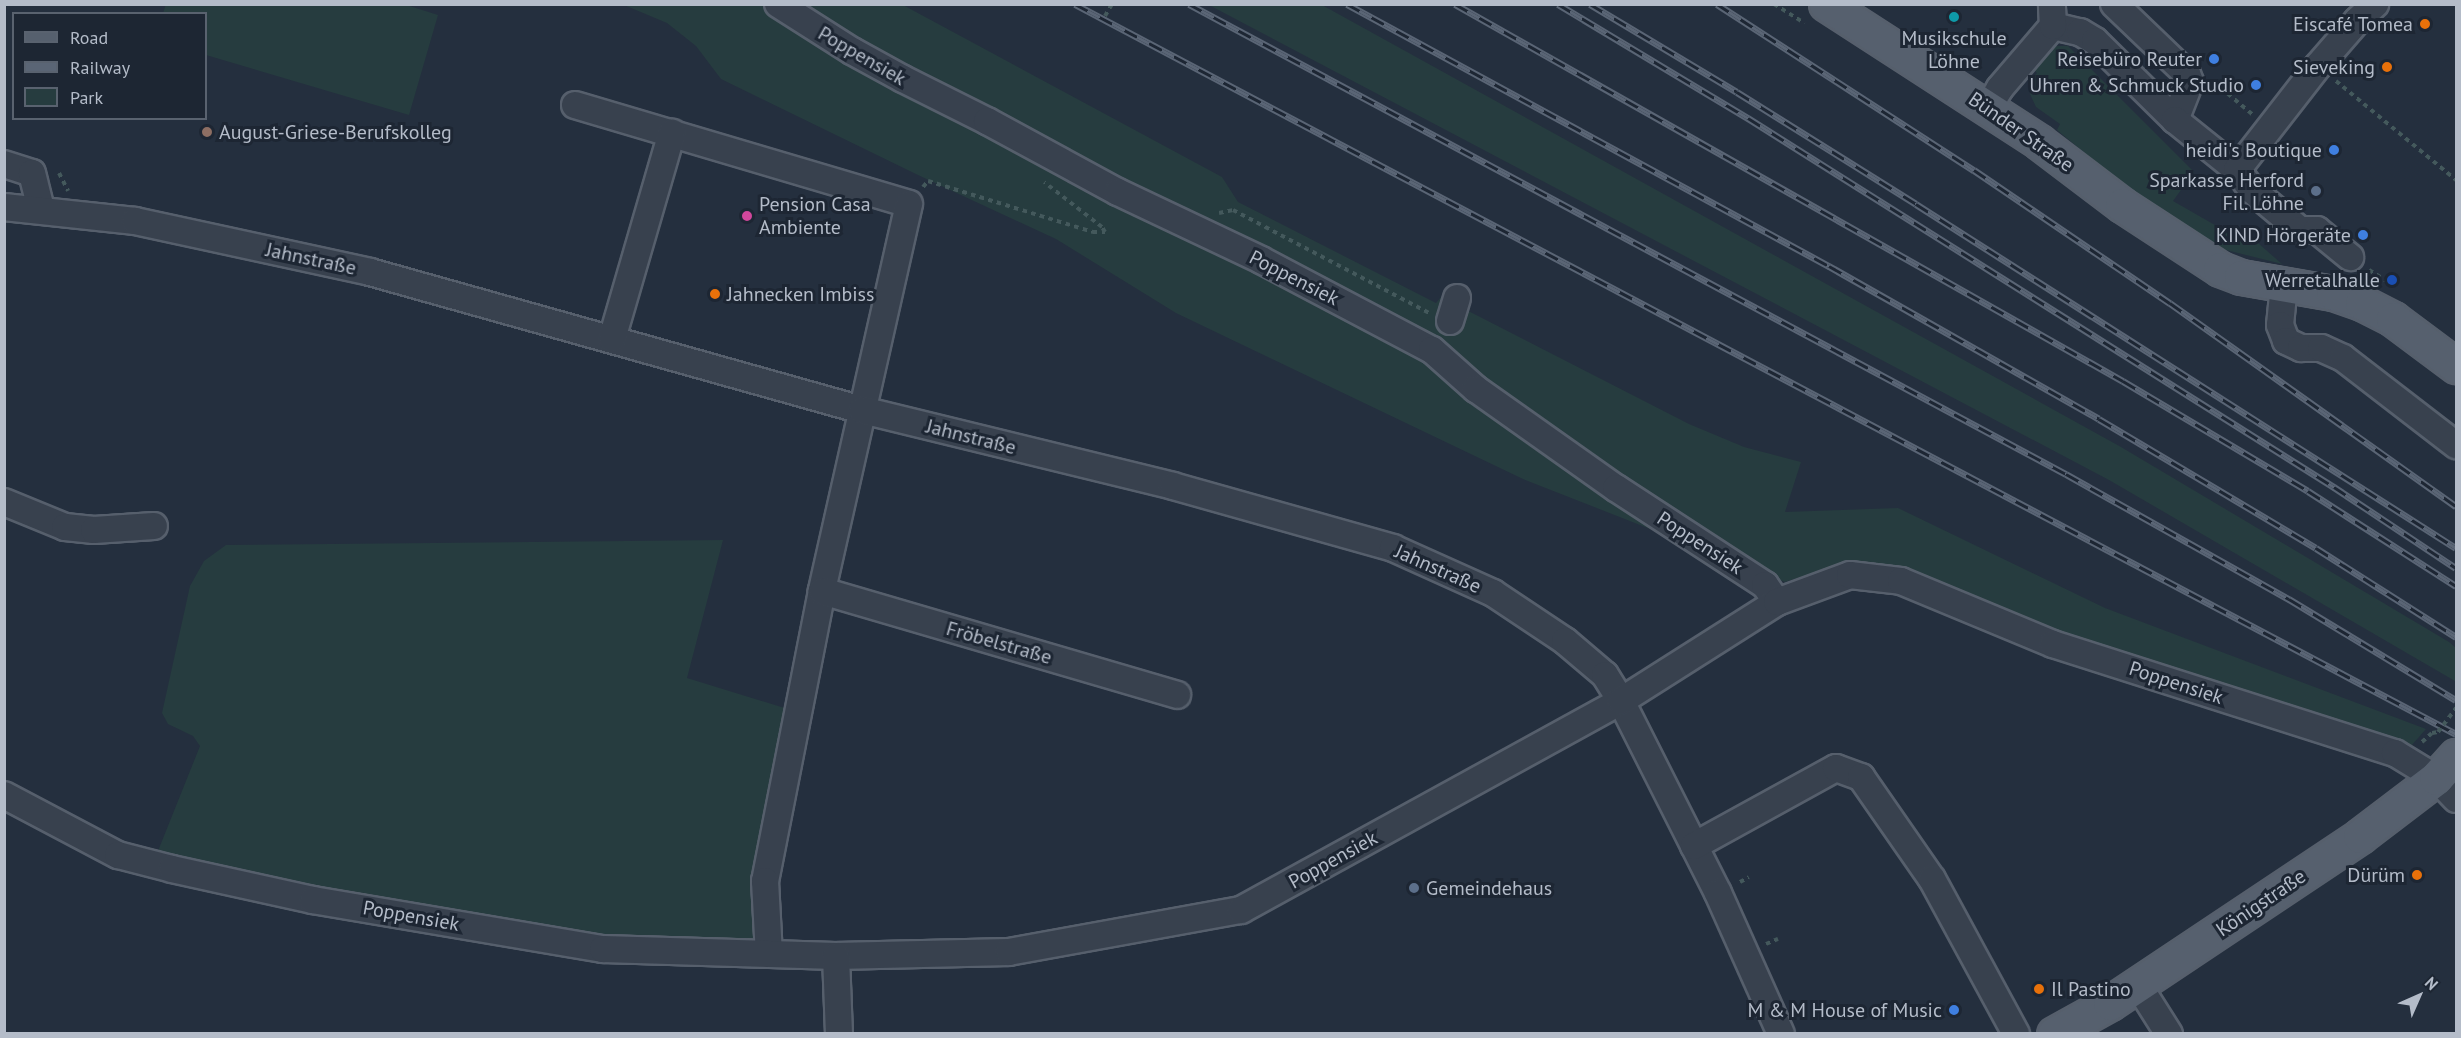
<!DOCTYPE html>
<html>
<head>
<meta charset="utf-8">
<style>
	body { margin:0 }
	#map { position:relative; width:2461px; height:1038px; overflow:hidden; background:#242f3e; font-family:"PT Sans",sans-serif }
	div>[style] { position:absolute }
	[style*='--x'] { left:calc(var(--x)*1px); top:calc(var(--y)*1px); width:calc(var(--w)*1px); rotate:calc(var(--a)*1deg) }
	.green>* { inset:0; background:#263c3f }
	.path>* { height:4px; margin-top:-2px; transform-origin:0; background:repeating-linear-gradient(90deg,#44595c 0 4.5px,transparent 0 9px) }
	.roads { filter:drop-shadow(2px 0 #565f6c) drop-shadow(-2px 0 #565f6c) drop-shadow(0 2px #565f6c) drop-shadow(0 -2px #565f6c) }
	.minor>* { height:26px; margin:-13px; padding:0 13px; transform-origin:13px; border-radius:13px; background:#38414e }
	.major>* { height:33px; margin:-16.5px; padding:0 16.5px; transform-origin:16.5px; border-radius:16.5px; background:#56606e }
	.rail>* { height:7px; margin-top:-3.5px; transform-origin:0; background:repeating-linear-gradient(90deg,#1d2633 0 14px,#5a6575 0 28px); box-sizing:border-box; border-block:2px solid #5a6575 }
	.path-bridge>* { height:4px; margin-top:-2px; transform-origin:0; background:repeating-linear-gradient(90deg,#44595c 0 4.5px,transparent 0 9px) }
	.dots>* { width:16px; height:16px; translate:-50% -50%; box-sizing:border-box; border:3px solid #1d2633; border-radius:50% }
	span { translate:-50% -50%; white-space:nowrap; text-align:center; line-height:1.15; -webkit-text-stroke:6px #1d2633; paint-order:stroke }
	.poi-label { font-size:20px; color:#b4bcc9 }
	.right { translate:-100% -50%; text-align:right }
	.left { translate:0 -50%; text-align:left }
	.street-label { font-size:20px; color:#b4bcc9 }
	.frame { position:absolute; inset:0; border:6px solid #b4bcc9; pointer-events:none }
	.legend { position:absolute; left:12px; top:12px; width:195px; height:108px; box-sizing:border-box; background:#1d2633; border:2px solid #59626f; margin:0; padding:8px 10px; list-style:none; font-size:18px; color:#b4bcc9 }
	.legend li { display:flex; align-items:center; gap:12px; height:30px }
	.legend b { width:30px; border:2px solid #59626f }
	.north { position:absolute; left:2389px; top:966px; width:60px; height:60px; -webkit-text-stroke:4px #1d2633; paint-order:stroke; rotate:45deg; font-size:16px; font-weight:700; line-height:24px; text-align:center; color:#b4bcc9 }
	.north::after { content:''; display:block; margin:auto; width:21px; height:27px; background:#b4bcc9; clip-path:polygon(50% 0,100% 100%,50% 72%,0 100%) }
</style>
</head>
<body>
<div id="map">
	<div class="green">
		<i style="clip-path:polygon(166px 4px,403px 4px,438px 15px,409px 115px,206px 55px,206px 14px,163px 13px)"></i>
		<i style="clip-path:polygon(624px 5px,903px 5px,1222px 177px,1238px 202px,1436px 303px,1441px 297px,1689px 424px,1744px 447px,1801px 462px,1785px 512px,1898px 508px,2105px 608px,2426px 729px,2411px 746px,2071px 635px,1883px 564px,1825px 569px,1785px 582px,1523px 479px,1176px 313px,1056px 239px,918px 175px,721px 79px,696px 46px,667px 23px)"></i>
		<i style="clip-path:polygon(1209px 5px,1322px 5px,2121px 447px,2449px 642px,2456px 648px,2456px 679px,2455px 681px,2109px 480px)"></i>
		<i style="clip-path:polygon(2047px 46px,2068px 46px,2194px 172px,2173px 201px,2234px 236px,2242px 229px,2282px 264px,2218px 248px,2162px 217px,2057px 130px,2060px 124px,2036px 107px,2030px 94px,2030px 81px,2037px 73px,2030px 66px)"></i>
		<i style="clip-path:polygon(723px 540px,687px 678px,791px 710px,756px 873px,755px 953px,605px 941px,315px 892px,156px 856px,200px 746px,193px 736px,168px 724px,162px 713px,190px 586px,204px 561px,226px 545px)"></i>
	</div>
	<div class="path">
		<i style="--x:1774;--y:4;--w:36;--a:32"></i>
		<i style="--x:1105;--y:16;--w:14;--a:-60"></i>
		<i style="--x:2336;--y:81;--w:156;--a:39.5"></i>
		<i style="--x:2214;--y:82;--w:50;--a:40.1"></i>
		<i style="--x:59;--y:173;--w:20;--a:63"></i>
		<i style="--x:923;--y:187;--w:8;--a:-50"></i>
		<i style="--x:928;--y:181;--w:173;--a:17.2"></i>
		<i style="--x:1093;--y:232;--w:12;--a:0"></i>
		<i style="--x:1105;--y:232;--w:6;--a:-121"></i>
		<i style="--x:1102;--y:227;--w:73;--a:-142.2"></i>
		<i style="--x:1219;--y:213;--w:14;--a:-12"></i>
		<i style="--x:1233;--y:210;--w:221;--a:27.7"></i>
		<i style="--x:2369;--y:270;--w:22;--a:32"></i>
		<i style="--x:2422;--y:742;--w:13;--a:-42"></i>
		<i style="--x:1740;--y:882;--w:10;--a:-29"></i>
		<i style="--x:1766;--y:944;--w:13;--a:-23"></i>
	</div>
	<div class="roads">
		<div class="minor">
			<i style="--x:778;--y:4;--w:88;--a:32.4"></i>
			<i style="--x:852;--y:51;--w:58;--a:28.8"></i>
			<i style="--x:903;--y:79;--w:94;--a:26.6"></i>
			<i style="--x:987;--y:121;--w:149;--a:28.5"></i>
			<i style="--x:1118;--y:192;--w:158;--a:25.4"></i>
			<i style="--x:1261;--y:260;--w:193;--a:27.8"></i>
			<i style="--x:1432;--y:350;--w:59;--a:41.6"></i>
			<i style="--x:1476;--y:389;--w:171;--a:35.3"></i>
			<i style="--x:1616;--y:488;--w:178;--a:33.1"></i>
			<i style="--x:1765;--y:585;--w:21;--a:55"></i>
			<i style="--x:2114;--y:4;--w:101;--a:43.8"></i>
			<i style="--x:2187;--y:74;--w:9;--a:69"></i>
			<i style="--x:2190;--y:82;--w:41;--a:111.5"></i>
			<i style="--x:2053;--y:26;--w:28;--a:13"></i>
			<i style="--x:2080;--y:32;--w:17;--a:31"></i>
			<i style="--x:2095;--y:41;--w:112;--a:44.6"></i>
			<i style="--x:2175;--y:120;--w:80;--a:38.9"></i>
			<i style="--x:2237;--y:170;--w:25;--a:53"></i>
			<i style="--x:2252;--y:190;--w:62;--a:39.8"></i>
			<i style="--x:2300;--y:230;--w:17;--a:0"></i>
			<i style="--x:2317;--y:230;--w:43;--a:39.3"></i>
			<i style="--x:575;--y:105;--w:348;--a:16.5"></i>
			<i style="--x:909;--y:204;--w:397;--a:102.7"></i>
			<i style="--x:822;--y:591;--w:296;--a:101.1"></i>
			<i style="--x:765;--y:881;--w:73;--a:86.9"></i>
			<i style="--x:1988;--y:108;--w:23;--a:-59"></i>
			<i style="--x:2000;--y:88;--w:82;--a:-49.5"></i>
			<i style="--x:2053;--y:26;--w:22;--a:-93"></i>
			<i style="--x:4;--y:164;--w:29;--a:18"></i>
			<i style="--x:32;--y:173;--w:38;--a:76"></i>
			<i style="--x:2237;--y:170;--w:132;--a:-52.1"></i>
			<i style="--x:2318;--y:66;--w:60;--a:-49.1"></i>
			<i style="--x:2357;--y:21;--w:25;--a:-43"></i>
			<i style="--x:4;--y:207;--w:132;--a:6.1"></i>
			<i style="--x:135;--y:221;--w:240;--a:12.2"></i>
			<i style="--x:370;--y:272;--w:511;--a:15.67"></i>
			<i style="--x:862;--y:410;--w:320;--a:13.7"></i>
			<i style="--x:1173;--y:486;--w:229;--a:15.7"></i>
			<i style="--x:1393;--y:548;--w:110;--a:24.2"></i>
			<i style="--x:1493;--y:593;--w:87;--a:33.7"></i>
			<i style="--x:1565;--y:641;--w:52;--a:40.4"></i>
			<i style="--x:1605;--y:675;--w:31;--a:58"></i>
			<i style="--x:1621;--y:701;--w:215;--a:63.2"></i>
			<i style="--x:1718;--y:893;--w:154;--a:65.9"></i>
			<i style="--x:2284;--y:285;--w:40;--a:95.7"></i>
			<i style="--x:2280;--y:325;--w:17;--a:69"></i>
			<i style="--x:2286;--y:341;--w:17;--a:25"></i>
			<i style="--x:2301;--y:348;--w:20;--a:0"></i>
			<i style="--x:2321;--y:348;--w:24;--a:24"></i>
			<i style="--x:2343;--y:358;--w:143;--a:37.6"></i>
			<i style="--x:1450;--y:321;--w:24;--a:-73"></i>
			<i style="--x:612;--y:339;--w:215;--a:-73.8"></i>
			<i style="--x:4;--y:502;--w:66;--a:22.3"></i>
			<i style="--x:65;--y:527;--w:29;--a:6"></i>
			<i style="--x:94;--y:530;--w:60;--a:-3.8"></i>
			<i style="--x:822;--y:591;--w:370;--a:16.3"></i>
			<i style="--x:4;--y:795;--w:129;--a:27.8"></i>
			<i style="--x:118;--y:855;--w:56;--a:14.5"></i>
			<i style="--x:172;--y:869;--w:144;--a:12.4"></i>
			<i style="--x:313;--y:900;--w:294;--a:9.6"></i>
			<i style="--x:603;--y:949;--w:233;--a:1.7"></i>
			<i style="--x:836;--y:956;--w:173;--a:-1.3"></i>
			<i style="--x:1009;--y:952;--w:236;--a:-10.3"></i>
			<i style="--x:1241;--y:910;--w:434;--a:-28.8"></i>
			<i style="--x:1621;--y:701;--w:185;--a:-32.4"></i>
			<i style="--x:1777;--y:602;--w:78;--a:-20.3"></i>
			<i style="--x:1850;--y:575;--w:51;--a:6.7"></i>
			<i style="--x:1901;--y:581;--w:165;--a:22.5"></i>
			<i style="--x:2053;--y:644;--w:359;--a:17.7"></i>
			<i style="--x:2395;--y:753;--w:48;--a:31.4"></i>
			<i style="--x:2436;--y:778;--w:29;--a:46"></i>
			<i style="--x:1694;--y:846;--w:162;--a:-28.8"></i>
			<i style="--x:1836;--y:768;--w:27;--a:20"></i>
			<i style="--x:1861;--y:777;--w:124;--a:55.2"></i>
			<i style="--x:1932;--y:879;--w:176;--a:61.5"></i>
			<i style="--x:836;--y:956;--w:78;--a:87.8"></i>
			<i style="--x:2138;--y:985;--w:58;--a:57.7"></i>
		</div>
		<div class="major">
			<i style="--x:1826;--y:4;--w:254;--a:32.9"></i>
			<i style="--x:2039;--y:142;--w:104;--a:37.2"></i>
			<i style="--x:2122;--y:205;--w:117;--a:33.1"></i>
			<i style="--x:2220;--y:269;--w:22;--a:21"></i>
			<i style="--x:2241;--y:277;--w:93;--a:9.9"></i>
			<i style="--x:2333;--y:293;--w:31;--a:19"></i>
			<i style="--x:2362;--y:303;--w:35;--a:27"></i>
			<i style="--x:2393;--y:319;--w:79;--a:36.7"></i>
			<i style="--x:2054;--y:1034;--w:64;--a:-29"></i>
			<i style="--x:2110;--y:1003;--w:301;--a:-33.7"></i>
			<i style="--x:2360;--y:836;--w:96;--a:-37.3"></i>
			<i style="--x:2436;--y:778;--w:30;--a:-48"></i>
		</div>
	</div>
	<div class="rail">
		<i style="--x:1075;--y:4;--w:1562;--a:27.86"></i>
		<i style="--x:1189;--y:4;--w:995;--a:28.19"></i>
		<i style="--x:2066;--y:474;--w:256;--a:29.3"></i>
		<i style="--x:2289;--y:599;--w:195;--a:31.2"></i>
		<i style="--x:1347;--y:4;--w:549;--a:28.53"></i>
		<i style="--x:1829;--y:266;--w:310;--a:29.5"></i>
		<i style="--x:2099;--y:419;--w:252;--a:30.7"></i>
		<i style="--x:2316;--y:548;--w:166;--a:32.4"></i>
		<i style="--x:1455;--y:4;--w:767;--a:29.44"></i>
		<i style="--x:2123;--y:381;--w:215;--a:30.7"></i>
		<i style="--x:2308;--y:491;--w:176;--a:32.7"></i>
		<i style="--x:1558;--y:4;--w:222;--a:31"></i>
		<i style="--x:1748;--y:118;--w:693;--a:32.2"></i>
		<i style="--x:2334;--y:487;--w:146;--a:33.6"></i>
		<i style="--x:1590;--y:4;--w:171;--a:30.9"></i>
		<i style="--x:1737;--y:92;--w:211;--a:32"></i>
		<i style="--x:1916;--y:204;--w:640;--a:32.5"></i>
		<i style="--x:1717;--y:4;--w:306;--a:32.9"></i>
		<i style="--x:1974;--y:170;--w:237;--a:34.2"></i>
		<i style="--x:2170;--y:303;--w:351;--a:35.4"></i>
	</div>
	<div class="path-bridge">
		<i style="--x:2432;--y:733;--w:6;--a:-9"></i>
		<i style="--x:2438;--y:732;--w:30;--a:-53"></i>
	</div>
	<div class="dots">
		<i style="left:1954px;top:17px;background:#0f9aa8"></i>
		<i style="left:2425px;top:24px;background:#e8710a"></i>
		<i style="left:2214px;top:59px;background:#3f7fe0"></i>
		<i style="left:2387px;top:67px;background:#e8710a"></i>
		<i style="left:2256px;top:85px;background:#3f7fe0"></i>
		<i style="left:207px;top:132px;background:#8d6e63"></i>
		<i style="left:2334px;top:150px;background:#3f7fe0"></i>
		<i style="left:2316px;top:191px;background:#5c6f8a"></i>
		<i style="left:747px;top:216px;background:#d1479c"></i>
		<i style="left:2363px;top:235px;background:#3f7fe0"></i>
		<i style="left:2392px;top:280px;background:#1a4fb4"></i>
		<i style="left:715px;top:294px;background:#e8710a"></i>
		<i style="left:2417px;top:875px;background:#e8710a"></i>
		<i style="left:1414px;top:888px;background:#5c6f8a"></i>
		<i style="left:2039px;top:989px;background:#e8710a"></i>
		<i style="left:1954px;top:1010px;background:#3f7fe0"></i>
	</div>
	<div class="poi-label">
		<span class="right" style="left:2413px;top:24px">Eiscafé Tomea</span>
		<span style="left:1954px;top:50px">Musikschule<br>Löhne</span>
		<span class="right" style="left:2202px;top:59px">Reisebüro Reuter</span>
		<span class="right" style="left:2375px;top:67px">Sieveking</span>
		<span class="right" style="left:2244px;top:85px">Uhren &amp; Schmuck Studio</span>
		<span class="left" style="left:219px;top:132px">August-Griese-Berufskolleg</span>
		<span class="right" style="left:2322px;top:150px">heidi's Boutique</span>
		<span class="right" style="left:2304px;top:192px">Sparkasse Herford<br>Fil. Löhne</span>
		<span class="left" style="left:759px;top:216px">Pension Casa<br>Ambiente</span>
		<span class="right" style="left:2351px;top:235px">KIND Hörgeräte</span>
		<span class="right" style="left:2380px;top:280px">Werretalhalle</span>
		<span class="left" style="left:727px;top:294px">Jahnecken Imbiss</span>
		<span class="right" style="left:2405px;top:875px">Dürüm</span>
		<span class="left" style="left:1426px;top:888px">Gemeindehaus</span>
		<span class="left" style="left:2051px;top:989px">Il Pastino</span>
		<span class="right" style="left:1942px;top:1010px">M &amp; M House of Music</span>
	</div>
	<div class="street-label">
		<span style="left:862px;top:56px;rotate:30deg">Poppensiek</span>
		<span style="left:2021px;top:132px;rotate:35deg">Bünder Straße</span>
		<span style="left:311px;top:259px;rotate:12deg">Jahnstraße</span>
		<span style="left:1294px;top:278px;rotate:27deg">Poppensiek</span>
		<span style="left:971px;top:437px;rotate:14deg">Jahnstraße</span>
		<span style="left:1700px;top:543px;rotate:33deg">Poppensiek</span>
		<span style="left:1438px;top:569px;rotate:24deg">Jahnstraße</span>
		<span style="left:999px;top:643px;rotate:16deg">Fröbelstraße</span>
		<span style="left:2176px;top:683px;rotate:18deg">Poppensiek</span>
		<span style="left:1333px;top:860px;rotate:-29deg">Poppensiek</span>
		<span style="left:2261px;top:903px;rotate:-34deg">Königstraße</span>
		<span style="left:411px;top:916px;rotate:10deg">Poppensiek</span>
	</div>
	<div class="frame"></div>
	<ul class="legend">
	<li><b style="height:8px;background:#56606e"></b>Road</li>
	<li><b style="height:8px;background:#5a6575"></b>Railway</li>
	<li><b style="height:16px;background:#263c3f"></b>Park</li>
	</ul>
	<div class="north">N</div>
</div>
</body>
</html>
